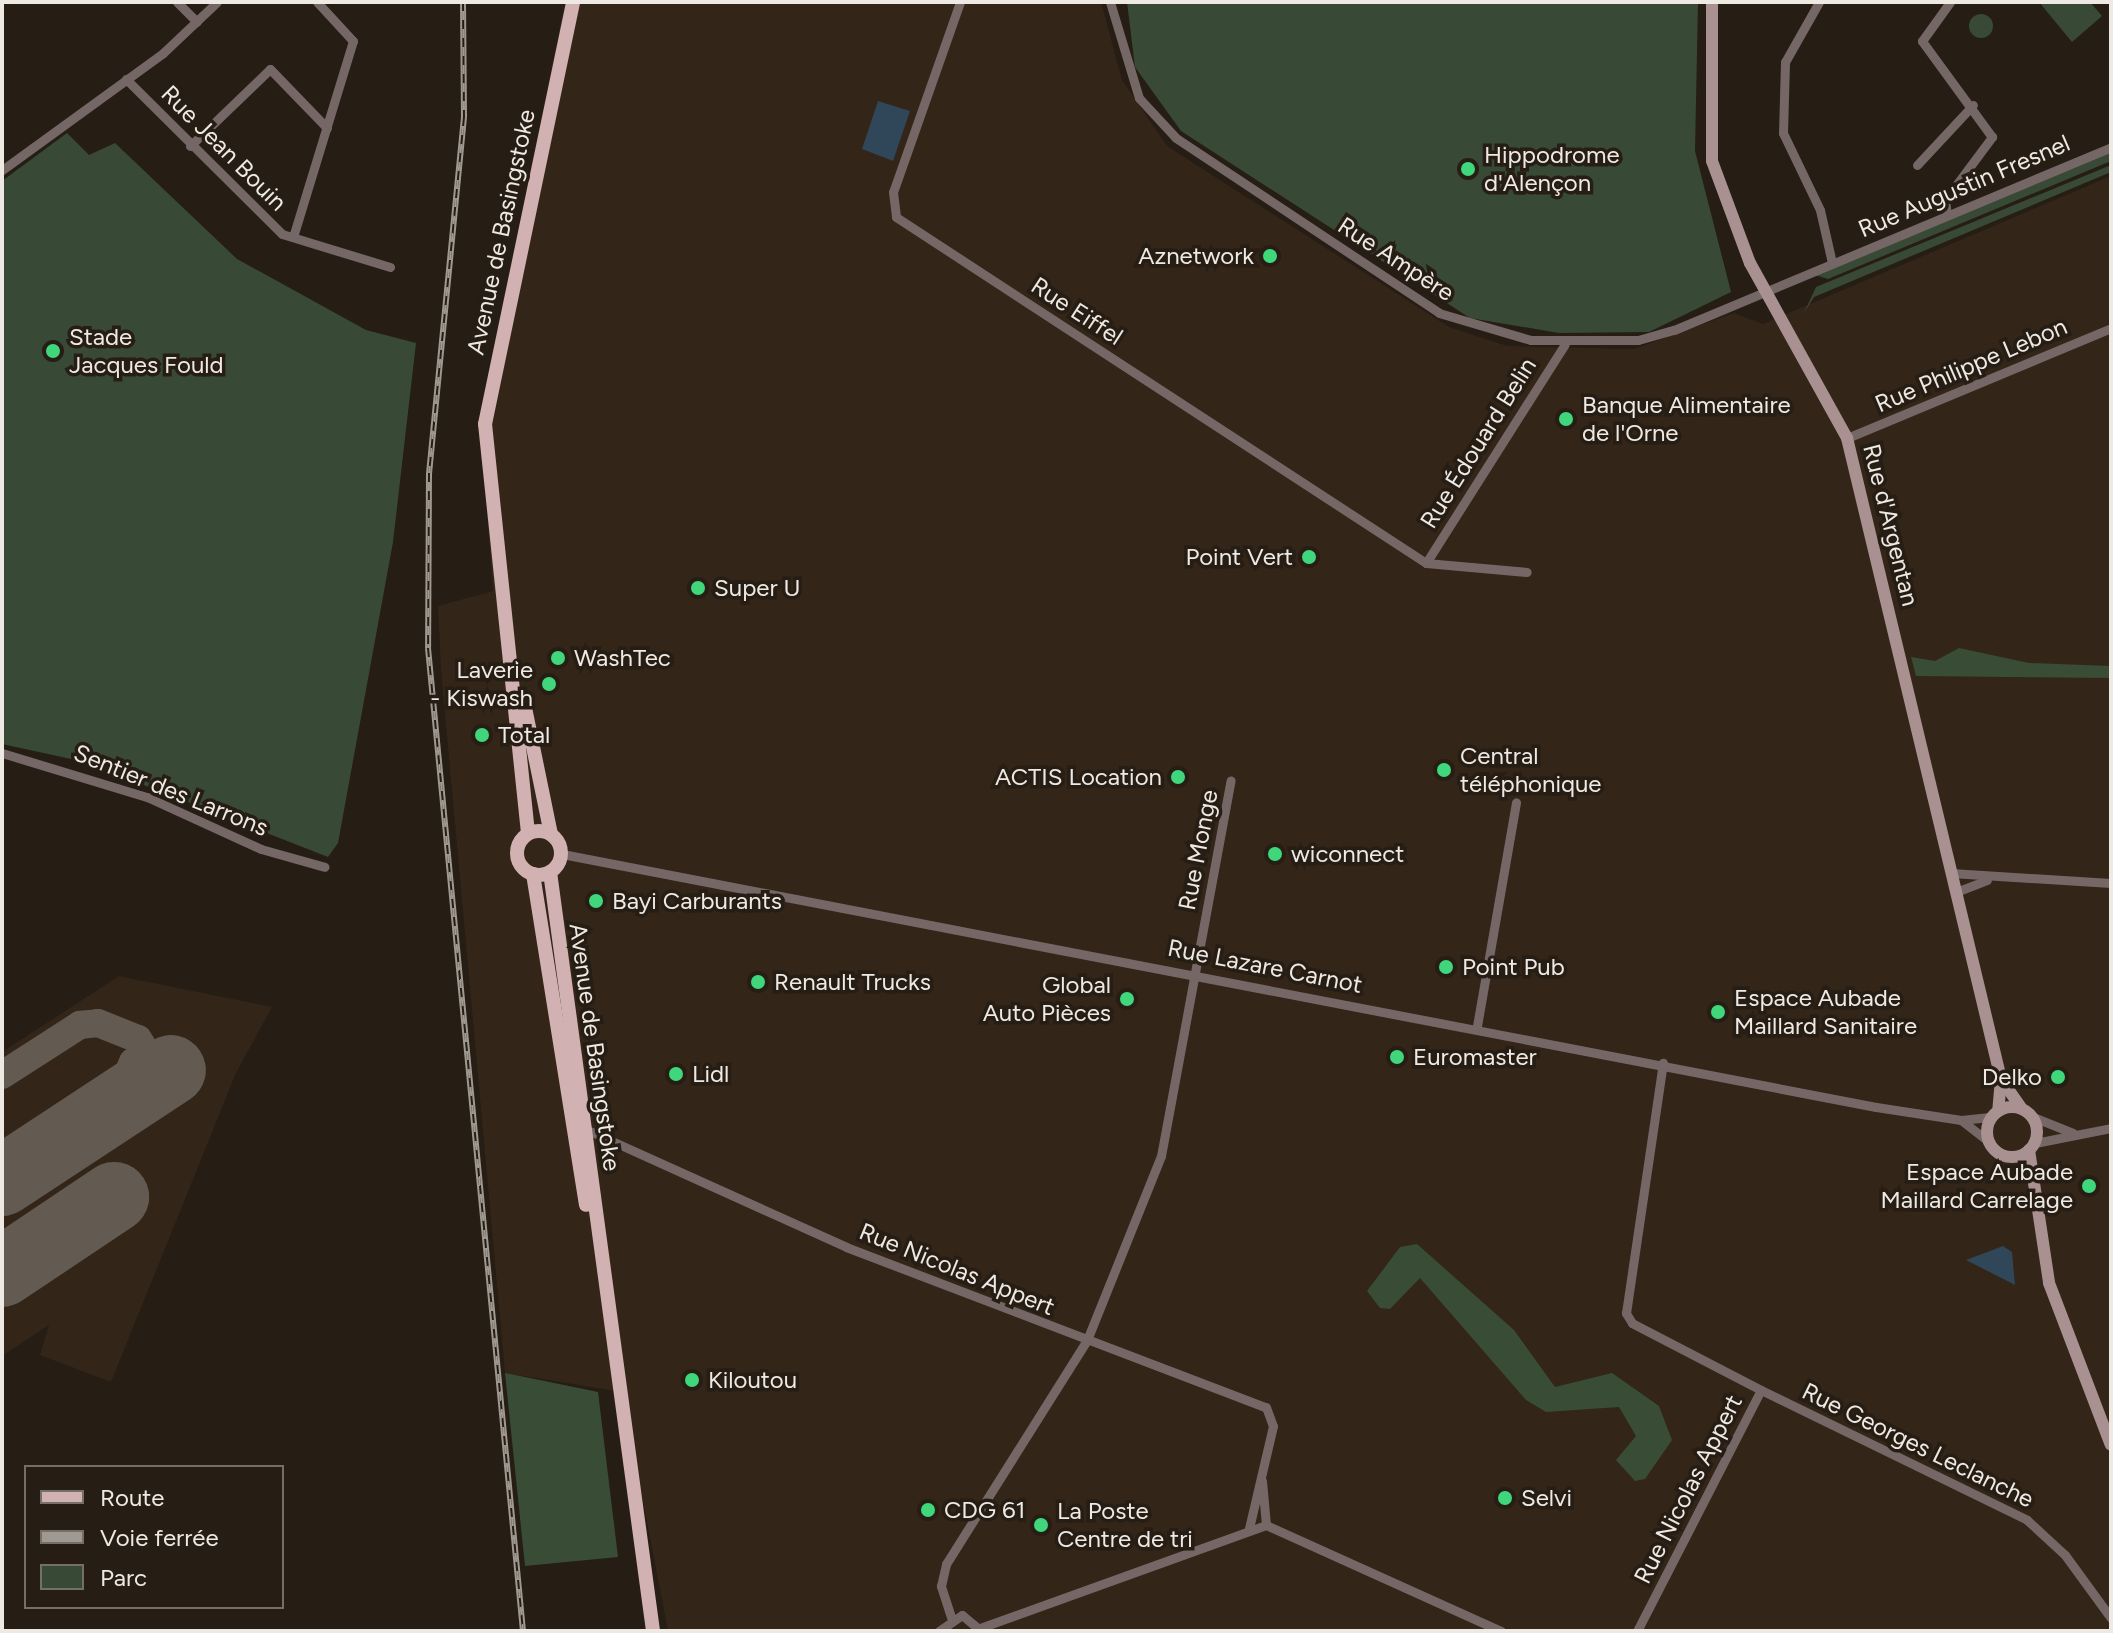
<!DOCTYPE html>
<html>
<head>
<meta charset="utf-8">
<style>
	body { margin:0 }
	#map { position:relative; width:2113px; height:1633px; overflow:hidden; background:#261d14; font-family:Figtree,sans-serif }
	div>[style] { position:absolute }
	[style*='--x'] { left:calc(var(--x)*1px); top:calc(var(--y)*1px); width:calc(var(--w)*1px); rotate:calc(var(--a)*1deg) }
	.built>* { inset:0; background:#332518 }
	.green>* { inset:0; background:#384a36 }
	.round { border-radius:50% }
	.forest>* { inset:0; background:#394c36 }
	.water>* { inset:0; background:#304659 }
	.taxiway>* { height:28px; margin:-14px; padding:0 14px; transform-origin:14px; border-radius:14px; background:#635b52 }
	.runway>* { height:70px; margin:-35px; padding:0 35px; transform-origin:35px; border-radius:35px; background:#635b52 }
	.street>* { height:9px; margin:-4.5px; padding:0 4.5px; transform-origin:4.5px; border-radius:4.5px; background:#766767 }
	.secondary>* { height:12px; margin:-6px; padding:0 6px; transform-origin:6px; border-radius:6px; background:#a99191 }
	.secondary>.ring { margin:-6px; padding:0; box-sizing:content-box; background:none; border:12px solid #a99191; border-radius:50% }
	.primary>* { height:14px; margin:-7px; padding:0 7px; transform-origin:7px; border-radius:7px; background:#d1b1b1 }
	.primary>.ring { margin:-7px; padding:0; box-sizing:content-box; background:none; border:14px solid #d1b1b1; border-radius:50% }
	.rail>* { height:6px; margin-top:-3px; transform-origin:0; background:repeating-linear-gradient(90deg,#261d14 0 9px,#a09991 0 18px); box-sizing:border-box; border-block:2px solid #a09991 }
	.dots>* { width:22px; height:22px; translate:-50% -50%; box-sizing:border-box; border:4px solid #261d14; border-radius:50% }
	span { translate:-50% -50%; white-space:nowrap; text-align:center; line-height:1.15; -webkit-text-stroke:7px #261d14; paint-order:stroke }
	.street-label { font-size:24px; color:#efe9e3 }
	.poi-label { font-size:24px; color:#efe9e3 }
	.left { translate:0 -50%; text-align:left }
	.right { translate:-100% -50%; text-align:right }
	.frame { position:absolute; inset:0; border:4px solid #efe9e3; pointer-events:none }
	.legend { position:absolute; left:24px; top:1465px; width:260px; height:144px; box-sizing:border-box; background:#261d14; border:2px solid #766f67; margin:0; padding:10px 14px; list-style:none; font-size:24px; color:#efe9e3 }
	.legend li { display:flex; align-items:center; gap:16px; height:40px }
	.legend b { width:40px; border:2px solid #766f67 }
</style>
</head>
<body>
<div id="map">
	<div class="built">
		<i style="clip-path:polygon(565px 2px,1101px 2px,1122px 80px,1167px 146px,1449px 327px,1507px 346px,1634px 349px,1734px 313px,1763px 324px,2111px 176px,2111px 1631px,668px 1631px,622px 1392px,505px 1373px,441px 670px,438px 606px,493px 591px,480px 417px)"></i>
		<i style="clip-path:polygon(119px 976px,272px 1007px,236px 1073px,111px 1382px,40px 1355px,49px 1325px,2px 1356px,2px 1052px)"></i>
	</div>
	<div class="green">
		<i style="clip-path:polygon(1127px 2px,1698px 2px,1695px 151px,1731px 292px,1649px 332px,1559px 333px,1470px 318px,1181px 131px,1135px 67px)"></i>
		<i style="clip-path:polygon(2039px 2px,2090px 2px,2102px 16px,2072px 42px)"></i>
		<i class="round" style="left:1969px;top:14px;width:24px;height:24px"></i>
		<i style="clip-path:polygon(67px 133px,89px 155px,115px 143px,237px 259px,366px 330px,416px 343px,393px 542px,338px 843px,328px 857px,85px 762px,2px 744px,2px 181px)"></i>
		<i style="clip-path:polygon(2111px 152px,2111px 161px,1828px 279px,1815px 275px)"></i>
		<i style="clip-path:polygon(2111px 165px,2111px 172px,1814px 297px,1804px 313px,1816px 287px)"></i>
	</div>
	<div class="forest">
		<i style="clip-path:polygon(1959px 648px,2029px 663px,2111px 666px,2111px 678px,1916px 676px,1911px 657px,1935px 661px)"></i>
		<i style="clip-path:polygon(1417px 1244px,1514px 1330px,1555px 1387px,1612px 1373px,1659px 1406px,1672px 1440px,1645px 1479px,1635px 1481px,1616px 1460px,1636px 1436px,1619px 1407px,1546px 1412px,1526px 1400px,1420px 1278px,1390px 1309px,1380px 1308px,1367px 1291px,1400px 1247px)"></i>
		<i style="clip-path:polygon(505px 1373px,598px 1392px,618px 1557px,525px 1566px)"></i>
	</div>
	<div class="water">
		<i style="clip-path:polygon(878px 101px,910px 111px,893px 161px,862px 149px)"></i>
		<i style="clip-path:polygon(2003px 1246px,2012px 1252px,2015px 1285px,1966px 1260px)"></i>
	</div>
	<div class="taxiway">
		<i style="--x:2;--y:1075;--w:93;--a:-32.7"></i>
		<i style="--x:80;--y:1025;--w:18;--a:-6"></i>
		<i style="--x:98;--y:1023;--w:43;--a:21.8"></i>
		<i style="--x:138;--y:1039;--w:44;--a:58.1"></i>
		<i style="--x:113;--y:1108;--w:50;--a:-66.5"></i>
		<i style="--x:133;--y:1062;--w:16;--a:-18"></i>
		<i style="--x:148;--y:1057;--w:16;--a:45"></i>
	</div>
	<div class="runway">
		<i style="--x:2;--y:1181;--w:202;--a:-33.3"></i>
		<i style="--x:2;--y:1272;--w:135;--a:-33.8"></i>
	</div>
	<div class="street">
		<i style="--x:177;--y:2;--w:28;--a:45"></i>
		<i style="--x:960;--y:2;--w:201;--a:109.4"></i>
		<i style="--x:893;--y:192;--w:25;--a:83"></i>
		<i style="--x:896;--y:217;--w:633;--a:33.14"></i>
		<i style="--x:1426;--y:563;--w:101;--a:5.1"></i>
		<i style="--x:1110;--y:2;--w:100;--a:73.2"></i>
		<i style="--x:1139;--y:98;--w:54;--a:47.2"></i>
		<i style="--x:1176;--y:138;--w:316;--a:33.6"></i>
		<i style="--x:1439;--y:313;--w:96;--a:16.4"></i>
		<i style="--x:1531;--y:340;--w:107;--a:0"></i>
		<i style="--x:1638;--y:340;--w:37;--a:-16"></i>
		<i style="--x:1674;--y:330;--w:474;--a:-22.7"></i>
		<i style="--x:1819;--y:2;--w:69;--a:119.5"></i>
		<i style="--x:1785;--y:62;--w:71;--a:91.6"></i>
		<i style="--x:1783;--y:133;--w:85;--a:64.3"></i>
		<i style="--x:1820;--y:210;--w:54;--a:77.2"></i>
		<i style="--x:126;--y:79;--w:220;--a:44.8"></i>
		<i style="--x:282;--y:234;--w:113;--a:17"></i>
		<i style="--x:190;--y:146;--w:111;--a:-43.9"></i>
		<i style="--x:270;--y:69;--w:82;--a:46"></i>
		<i style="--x:1917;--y:165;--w:82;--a:-47"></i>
		<i style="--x:2;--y:170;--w:199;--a:-36"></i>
		<i style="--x:163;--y:53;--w:74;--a:-43.4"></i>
		<i style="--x:1947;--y:215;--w:15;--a:-98"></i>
		<i style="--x:1945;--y:200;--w:79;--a:-53.3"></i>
		<i style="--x:1992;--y:137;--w:119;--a:-126.1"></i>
		<i style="--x:1922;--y:41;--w:48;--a:-54.3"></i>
		<i style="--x:293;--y:237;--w:205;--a:-73"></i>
		<i style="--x:353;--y:41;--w:53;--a:-132.7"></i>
		<i style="--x:1847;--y:438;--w:286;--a:-22.6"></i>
		<i style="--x:1426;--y:563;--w:259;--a:-57.6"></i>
		<i style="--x:2;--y:753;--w:152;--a:16.9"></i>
		<i style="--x:147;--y:797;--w:125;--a:24.5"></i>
		<i style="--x:261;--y:849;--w:66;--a:15.7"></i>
		<i style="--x:562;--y:854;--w:1338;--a:10.9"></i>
		<i style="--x:1876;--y:1107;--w:86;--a:8.7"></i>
		<i style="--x:1961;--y:1120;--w:31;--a:-6"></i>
		<i style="--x:1951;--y:873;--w:160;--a:3.6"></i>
		<i style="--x:1956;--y:892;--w:33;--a:-21"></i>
		<i style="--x:1477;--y:1026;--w:227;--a:-80.1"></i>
		<i style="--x:2033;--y:1117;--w:43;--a:21.8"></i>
		<i style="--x:1961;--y:1120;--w:37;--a:38"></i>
		<i style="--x:583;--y:1128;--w:289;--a:24.3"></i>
		<i style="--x:846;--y:1247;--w:449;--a:20.9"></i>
		<i style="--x:1266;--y:1407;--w:20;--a:70"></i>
		<i style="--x:1273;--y:1426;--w:105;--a:103.2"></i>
		<i style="--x:2035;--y:1143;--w:77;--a:-11.2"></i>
		<i style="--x:1761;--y:1390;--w:296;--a:26"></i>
		<i style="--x:2027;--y:1520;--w:52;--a:42.6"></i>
		<i style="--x:2065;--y:1555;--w:78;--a:53.9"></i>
		<i style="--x:1262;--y:1481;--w:44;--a:84.8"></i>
		<i style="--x:951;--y:1617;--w:33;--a:-108"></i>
		<i style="--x:941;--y:1586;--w:23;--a:-77"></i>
		<i style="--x:946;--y:1564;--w:265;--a:-57.8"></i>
		<i style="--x:1087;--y:1340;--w:198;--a:-68.1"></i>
		<i style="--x:1161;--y:1156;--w:382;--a:-79.5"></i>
		<i style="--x:980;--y:1628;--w:304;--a:-19.8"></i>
		<i style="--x:1266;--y:1525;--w:258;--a:24.3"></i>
		<i style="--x:939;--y:1631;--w:28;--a:-35"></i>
		<i style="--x:962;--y:1615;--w:25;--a:40"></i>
		<i style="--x:1637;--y:1631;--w:271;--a:-62.8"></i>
		<i style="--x:1761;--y:1390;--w:145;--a:-152.6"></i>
		<i style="--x:1632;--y:1323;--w:12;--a:-121"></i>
		<i style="--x:1626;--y:1313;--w:253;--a:-81.6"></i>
	</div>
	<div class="secondary">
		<i style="--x:1712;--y:2;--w:159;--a:90"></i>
		<i style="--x:1712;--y:161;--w:109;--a:69.6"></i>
		<i style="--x:1750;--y:263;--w:200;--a:61"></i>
		<i style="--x:1847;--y:438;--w:659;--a:76.49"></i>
		<i style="--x:2001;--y:1079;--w:32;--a:95"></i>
		<i style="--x:2001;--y:1079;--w:35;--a:55"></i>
		<i class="ring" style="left:1987px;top:1107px;width:38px;height:38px"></i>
		<i style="--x:2029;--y:1150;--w:134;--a:81.4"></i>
		<i style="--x:2049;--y:1283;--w:173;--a:69.1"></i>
	</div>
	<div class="primary">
		<i style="--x:523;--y:698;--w:139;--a:78.4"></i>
		<i class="ring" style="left:517px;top:831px;width:30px;height:30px"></i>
		<i style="--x:528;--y:833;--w:411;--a:-96"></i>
		<i style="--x:485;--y:424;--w:431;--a:-78.2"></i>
		<i style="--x:550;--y:872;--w:766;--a:82.27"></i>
		<i style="--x:533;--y:874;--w:335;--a:80.9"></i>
	</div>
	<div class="rail">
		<i style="--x:463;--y:2;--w:115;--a:89.5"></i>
		<i style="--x:464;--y:117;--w:358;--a:95.6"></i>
		<i style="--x:429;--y:473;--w:175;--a:90.3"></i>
		<i style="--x:428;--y:648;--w:988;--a:84.48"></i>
	</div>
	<div class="dots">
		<i style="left:1468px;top:169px;background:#40d77c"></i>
		<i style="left:1270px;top:256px;background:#40d77c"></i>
		<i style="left:53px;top:351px;background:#40d77c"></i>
		<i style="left:1566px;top:419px;background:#40d77c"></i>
		<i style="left:1309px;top:557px;background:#40d77c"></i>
		<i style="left:698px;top:588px;background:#40d77c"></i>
		<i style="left:558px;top:658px;background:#40d77c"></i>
		<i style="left:549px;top:684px;background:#40d77c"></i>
		<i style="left:482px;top:735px;background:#40d77c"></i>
		<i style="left:1444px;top:770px;background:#40d77c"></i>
		<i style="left:1178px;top:777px;background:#40d77c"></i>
		<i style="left:1275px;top:854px;background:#40d77c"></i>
		<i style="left:596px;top:901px;background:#40d77c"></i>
		<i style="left:1446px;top:967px;background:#40d77c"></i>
		<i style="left:758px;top:982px;background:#40d77c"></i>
		<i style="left:1127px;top:999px;background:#40d77c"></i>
		<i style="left:1718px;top:1012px;background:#40d77c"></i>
		<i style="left:1397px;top:1057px;background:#40d77c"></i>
		<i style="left:676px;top:1074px;background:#40d77c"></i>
		<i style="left:2058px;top:1077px;background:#40d77c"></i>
		<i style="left:2089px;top:1186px;background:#40d77c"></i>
		<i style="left:692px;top:1380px;background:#40d77c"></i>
		<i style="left:1505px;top:1498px;background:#40d77c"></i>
		<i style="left:928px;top:1510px;background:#40d77c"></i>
		<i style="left:1041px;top:1525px;background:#40d77c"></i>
	</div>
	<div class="street-label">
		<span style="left:224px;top:148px;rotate:45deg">Rue Jean Bouin</span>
		<span style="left:1964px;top:186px;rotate:-23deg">Rue Augustin Fresnel</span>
		<span style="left:501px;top:232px;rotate:-78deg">Avenue de Basingstoke</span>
		<span style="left:1396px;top:259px;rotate:33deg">Rue Ampère</span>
		<span style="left:1077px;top:311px;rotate:33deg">Rue Eiffel</span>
		<span style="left:1971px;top:365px;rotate:-23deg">Rue Philippe Lebon</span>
		<span style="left:1478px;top:443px;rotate:-58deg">Rue Édouard Belin</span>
		<span style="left:1891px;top:525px;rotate:76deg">Rue d'Argentan</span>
		<span style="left:171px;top:790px;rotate:22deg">Sentier des Larrons</span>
		<span style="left:1198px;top:850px;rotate:-79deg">Rue Monge</span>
		<span style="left:1265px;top:966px;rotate:11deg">Rue Lazare Carnot</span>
		<span style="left:595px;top:1047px;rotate:82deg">Avenue de Basingstoke</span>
		<span style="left:957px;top:1269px;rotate:22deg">Rue Nicolas Appert</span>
		<span style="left:1918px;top:1445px;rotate:26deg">Rue Georges Leclanche</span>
		<span style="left:1688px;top:1489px;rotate:-63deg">Rue Nicolas Appert</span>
	</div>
	<div class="poi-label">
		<span class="left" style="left:1484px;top:169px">Hippodrome<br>d'Alençon</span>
		<span class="right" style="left:1254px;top:256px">Aznetwork</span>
		<span class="left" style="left:69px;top:351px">Stade<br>Jacques Fould</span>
		<span class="left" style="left:1582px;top:419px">Banque Alimentaire<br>de l'Orne</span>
		<span class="right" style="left:1293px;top:557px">Point Vert</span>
		<span class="left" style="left:714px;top:588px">Super U</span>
		<span class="left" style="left:574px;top:658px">WashTec</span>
		<span class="right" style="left:533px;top:684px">Laverie<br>- Kiswash</span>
		<span class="left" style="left:498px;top:735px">Total</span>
		<span class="left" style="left:1460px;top:770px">Central<br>téléphonique</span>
		<span class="right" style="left:1162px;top:777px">ACTIS Location</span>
		<span class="left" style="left:1291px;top:854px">wiconnect</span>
		<span class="left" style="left:612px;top:901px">Bayi Carburants</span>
		<span class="left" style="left:1462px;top:967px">Point Pub</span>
		<span class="left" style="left:774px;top:982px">Renault Trucks</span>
		<span class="right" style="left:1111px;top:999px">Global<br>Auto Pièces</span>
		<span class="left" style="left:1734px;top:1012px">Espace Aubade<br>Maillard Sanitaire</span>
		<span class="left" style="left:1413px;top:1057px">Euromaster</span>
		<span class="left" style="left:692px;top:1074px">Lidl</span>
		<span class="right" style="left:2042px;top:1077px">Delko</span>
		<span class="right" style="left:2073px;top:1186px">Espace Aubade<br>Maillard Carrelage</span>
		<span class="left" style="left:708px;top:1380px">Kiloutou</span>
		<span class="left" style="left:1521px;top:1498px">Selvi</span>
		<span class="left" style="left:944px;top:1510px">CDG 61</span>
		<span class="left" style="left:1057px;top:1525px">La Poste<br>Centre de tri</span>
	</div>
	<div class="frame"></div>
	<ul class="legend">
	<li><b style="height:10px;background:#d1b1b1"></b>Route</li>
	<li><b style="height:10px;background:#a09991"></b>Voie ferrée</li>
	<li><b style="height:22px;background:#384a36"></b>Parc</li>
	</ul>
</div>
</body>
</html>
